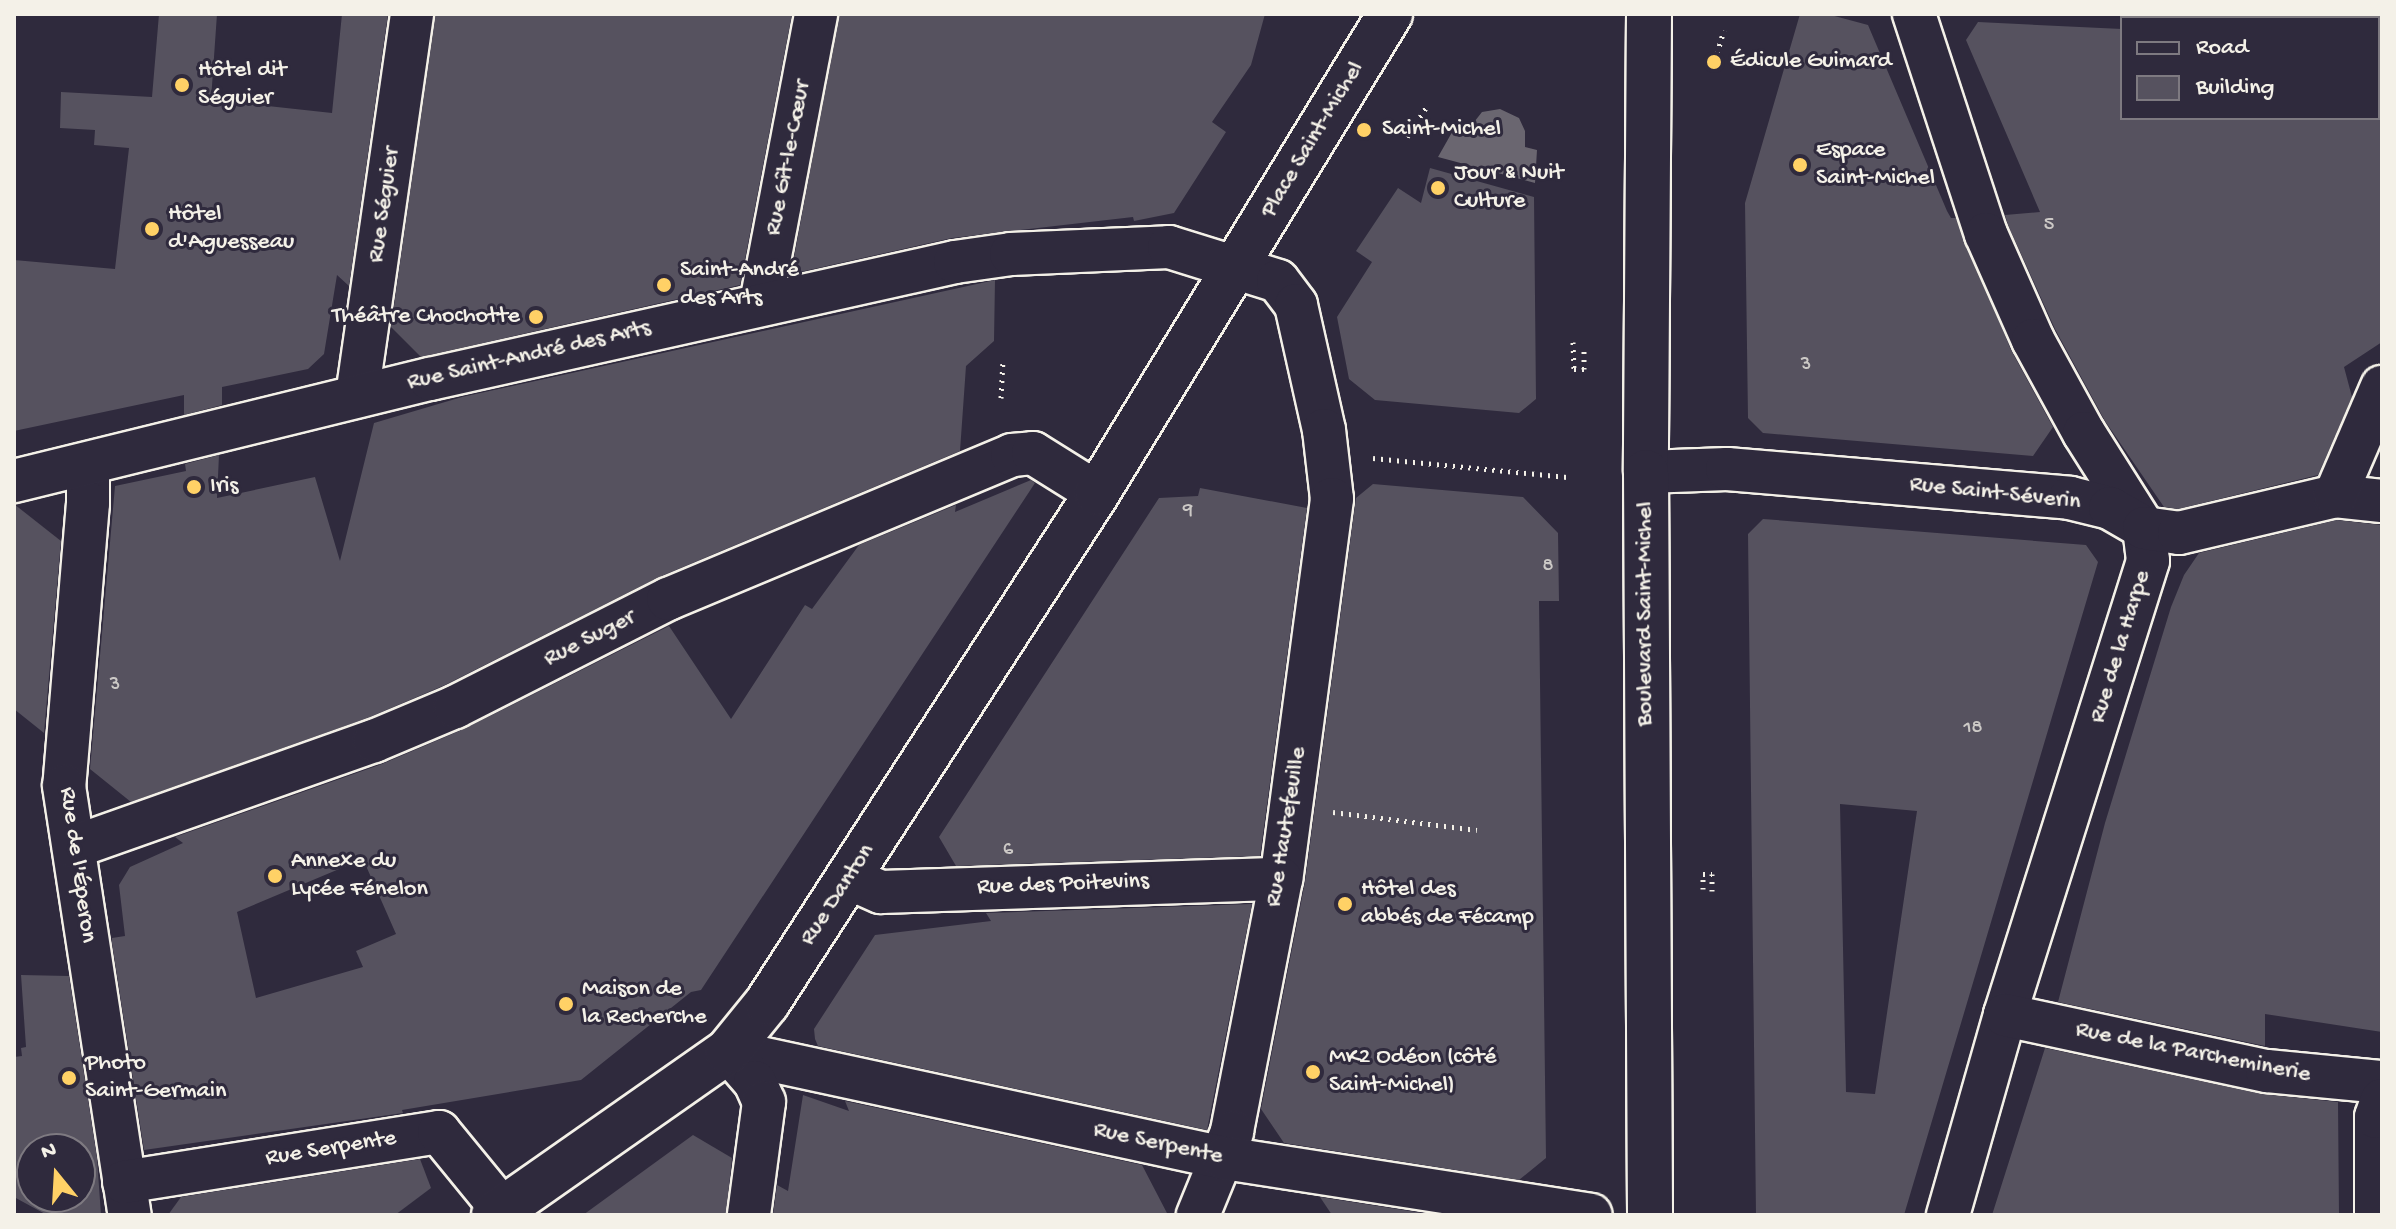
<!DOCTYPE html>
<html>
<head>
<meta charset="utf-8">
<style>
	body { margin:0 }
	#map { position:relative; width:2396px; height:1229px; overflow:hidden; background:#2f2a3d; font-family:"Gochi Hand",sans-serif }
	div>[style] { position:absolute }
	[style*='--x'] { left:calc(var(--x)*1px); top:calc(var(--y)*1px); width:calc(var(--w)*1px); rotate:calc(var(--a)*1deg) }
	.water>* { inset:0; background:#6a6670 }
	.building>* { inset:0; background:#56525f }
	.path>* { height:5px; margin-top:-2.5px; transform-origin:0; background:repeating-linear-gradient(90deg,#f4f1e8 0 2px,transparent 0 8px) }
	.roads { filter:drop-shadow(2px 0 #f4f1e8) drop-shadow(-2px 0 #f4f1e8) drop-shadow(0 2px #f4f1e8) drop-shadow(0 -2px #f4f1e8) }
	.street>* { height:42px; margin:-21px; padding:0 21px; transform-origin:21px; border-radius:21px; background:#2f2a3d }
	.secondary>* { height:44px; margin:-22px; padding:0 22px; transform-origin:22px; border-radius:22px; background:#2f2a3d }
	.primary>* { height:44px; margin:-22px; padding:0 22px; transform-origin:22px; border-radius:22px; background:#2f2a3d }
	.dots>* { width:22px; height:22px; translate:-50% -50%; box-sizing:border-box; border:4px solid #2f2a3d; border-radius:50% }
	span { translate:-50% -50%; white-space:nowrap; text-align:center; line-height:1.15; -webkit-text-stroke:6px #2f2a3d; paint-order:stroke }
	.number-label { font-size:20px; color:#ccc9c6 }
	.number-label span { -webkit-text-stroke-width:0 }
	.poi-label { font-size:24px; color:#f4f1e8 }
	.left { translate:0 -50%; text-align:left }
	.right { translate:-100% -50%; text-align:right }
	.street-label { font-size:24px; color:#f4f1e8 }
	.frame { position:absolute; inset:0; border:16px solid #f4f1e8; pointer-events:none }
	.legend { position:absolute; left:2120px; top:16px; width:260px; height:104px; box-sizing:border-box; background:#2f2a3d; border:2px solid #7e7a81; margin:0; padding:10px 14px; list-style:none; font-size:24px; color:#f4f1e8 }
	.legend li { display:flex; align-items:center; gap:16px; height:40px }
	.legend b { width:40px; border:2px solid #7e7a81 }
	.north { position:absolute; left:16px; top:1133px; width:80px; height:80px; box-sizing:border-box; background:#2f2a3d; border:2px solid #7e7a81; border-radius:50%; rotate:342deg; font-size:22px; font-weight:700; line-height:32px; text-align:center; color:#f4f1e8 }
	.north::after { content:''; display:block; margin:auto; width:28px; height:36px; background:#ffd166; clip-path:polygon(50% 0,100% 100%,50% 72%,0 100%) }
</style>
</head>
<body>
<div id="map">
	<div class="water">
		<i style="clip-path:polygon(1500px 109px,1519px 118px,1525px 131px,1525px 147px,1537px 150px,1535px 183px,1438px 157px,1455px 127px,1467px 131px,1482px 112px)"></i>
	</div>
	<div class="building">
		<i style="clip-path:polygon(159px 14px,217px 14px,211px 100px,332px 113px,342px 14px,388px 14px,349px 286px,337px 275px,324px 354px,308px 369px,222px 387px,222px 405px,184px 415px,184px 395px,14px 431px,14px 260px,115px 269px,129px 148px,94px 145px,95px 130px,60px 128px,61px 92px,152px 97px)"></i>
		<i style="clip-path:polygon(435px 14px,792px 14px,740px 285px,421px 357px,391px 327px)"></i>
		<i style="clip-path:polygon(839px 14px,1265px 14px,1251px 65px,1212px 122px,1226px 132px,1174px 213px,1134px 221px,1133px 217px,952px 238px,791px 274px)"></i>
		<i style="clip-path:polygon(1800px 14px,1827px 14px,1868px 25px,1947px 211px,1951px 218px,1956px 218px,2011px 350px,2053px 427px,2033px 456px,1763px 433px,1748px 418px,1745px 203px)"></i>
		<i style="clip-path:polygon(1978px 22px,2122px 29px,2122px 118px,2382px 118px,2382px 342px,2344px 367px,2352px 397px,2318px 475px,2178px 509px,2164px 507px,2105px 421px,2055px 329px,2008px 225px,2005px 215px,2040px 212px,1966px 40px)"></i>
		<i style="clip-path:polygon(1430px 168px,1534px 197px,1536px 399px,1519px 413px,1375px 400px,1349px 379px,1337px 317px,1372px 262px,1356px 251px,1398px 188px,1421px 203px)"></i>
		<i style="clip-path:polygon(995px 280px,994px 341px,966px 366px,960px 451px,659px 577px,445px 685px,365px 719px,131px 802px,90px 769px,115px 486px,186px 471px,185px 464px,219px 455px,217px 498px,315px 477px,340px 561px,374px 423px,462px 397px)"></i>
		<i style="clip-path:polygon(evenodd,1031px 480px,1035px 483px,701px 990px,691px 992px,581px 1080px,402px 1110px,403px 1113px,144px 1150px,112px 943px,112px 938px,125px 936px,119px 885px,130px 867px,183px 843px,175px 837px,382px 764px,464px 729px,669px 626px,731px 719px,805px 605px,812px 609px,859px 545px,956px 505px,955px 512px,1031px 480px,363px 859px,396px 934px,356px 951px,363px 967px,256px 998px,237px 912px,363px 859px)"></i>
		<i style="clip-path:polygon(1373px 484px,1523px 497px,1558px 533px,1559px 601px,1539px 601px,1546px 1158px,1519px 1180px,1284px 1143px,1261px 1109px,1305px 882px,1356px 498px)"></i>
		<i style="clip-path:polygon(1200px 488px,1307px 508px,1260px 856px,956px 866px,939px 837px,1159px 498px,1198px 496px)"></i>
		<i style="clip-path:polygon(14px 504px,61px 541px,44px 733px,14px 709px)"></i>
		<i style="clip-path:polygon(evenodd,1763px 519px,2086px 545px,2098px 562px,1904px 1215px,1756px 1215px,1748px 534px,1763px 519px,1840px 804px,1917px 811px,1875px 1094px,1846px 1092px,1840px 804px)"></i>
		<i style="clip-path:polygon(2337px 520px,2382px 525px,2382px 1032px,2265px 1014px,2265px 1046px,2058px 1002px,2105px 823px,2171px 607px,2184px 575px,2199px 553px)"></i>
		<i style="clip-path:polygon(1252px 904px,1207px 1130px,818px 1046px,815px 1039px,814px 1029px,875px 935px,991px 921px,986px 913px)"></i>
		<i style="clip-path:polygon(evenodd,21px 975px,69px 976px,97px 1158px,101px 1215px,47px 1215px,14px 1197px,14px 1057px,22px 1056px,21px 1048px,26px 1047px,21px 975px,32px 1149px,80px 1149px,80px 1197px,32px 1197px,32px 1149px)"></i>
		<i style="clip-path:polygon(2045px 1048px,2262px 1094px,2338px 1102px,2339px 1215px,1992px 1215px)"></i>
		<i style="clip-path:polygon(803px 1095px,849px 1111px,845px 1101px,1142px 1165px,1168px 1215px,773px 1215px,777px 1185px,788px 1191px)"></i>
		<i style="clip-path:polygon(693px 1135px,732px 1158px,726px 1215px,583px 1215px)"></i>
		<i style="clip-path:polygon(420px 1159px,431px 1188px,395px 1215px,168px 1215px,181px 1197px)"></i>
		<i style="clip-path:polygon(1320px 1197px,1435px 1215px,1332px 1215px)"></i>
	</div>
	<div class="path">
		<i style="--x:1715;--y:61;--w:32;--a:-74"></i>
		<i style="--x:1407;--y:137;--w:35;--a:-57"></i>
		<i style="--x:1573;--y:342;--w:27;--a:88"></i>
		<i style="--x:1574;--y:369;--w:10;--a:0"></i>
		<i style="--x:1584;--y:369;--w:21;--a:-90"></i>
		<i style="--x:1001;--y:398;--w:36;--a:-87"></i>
		<i style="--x:1373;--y:458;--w:195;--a:5.6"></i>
		<i style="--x:1333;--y:812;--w:145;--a:7.1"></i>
		<i style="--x:1703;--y:889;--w:15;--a:-90"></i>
		<i style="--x:1703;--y:874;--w:9;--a:0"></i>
		<i style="--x:1712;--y:874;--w:17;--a:90"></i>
	</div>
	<div class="roads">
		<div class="street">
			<i style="--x:1914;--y:14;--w:231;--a:71.9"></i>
			<i style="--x:1986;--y:234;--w:116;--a:66.1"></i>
			<i style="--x:2033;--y:340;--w:106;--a:61.3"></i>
			<i style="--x:2084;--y:433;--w:112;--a:57.7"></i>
			<i style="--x:2144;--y:528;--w:33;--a:83"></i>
			<i style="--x:2148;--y:561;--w:476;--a:107.5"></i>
			<i style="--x:2005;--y:1015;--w:208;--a:105.9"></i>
			<i style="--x:761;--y:303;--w:294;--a:-79.2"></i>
			<i style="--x:357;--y:396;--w:386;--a:-81.8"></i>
			<i style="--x:88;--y:465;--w:38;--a:90"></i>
			<i style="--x:88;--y:503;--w:284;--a:94.8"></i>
			<i style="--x:64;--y:786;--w:434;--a:81.3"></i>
			<i style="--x:1646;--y:472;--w:81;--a:-2.1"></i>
			<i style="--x:1727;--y:469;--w:344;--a:4.8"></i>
			<i style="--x:2070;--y:498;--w:41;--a:14"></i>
			<i style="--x:2110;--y:508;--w:39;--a:30"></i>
			<i style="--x:2144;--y:528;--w:35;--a:8"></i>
			<i style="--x:2179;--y:533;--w:160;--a:-13.3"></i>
			<i style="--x:2335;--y:496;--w:47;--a:6.1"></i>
			<i style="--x:14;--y:481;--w:428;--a:-13.8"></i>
			<i style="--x:430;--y:379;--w:538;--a:-12.56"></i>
			<i style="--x:955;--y:262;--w:57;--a:-8.1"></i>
			<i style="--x:1011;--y:254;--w:158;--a:-2.5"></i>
			<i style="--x:1169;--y:247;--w:114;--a:17.3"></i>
			<i style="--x:1278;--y:281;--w:30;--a:53"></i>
			<i style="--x:1296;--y:305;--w:128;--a:77.4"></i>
			<i style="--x:1324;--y:430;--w:69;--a:83.4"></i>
			<i style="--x:1332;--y:499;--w:383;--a:97.6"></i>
			<i style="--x:1281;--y:879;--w:258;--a:101"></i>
			<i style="--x:1232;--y:1132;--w:90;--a:112.3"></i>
			<i style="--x:2335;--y:496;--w:119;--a:-66.7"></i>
			<i style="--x:74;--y:847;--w:318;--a:-19.5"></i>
			<i style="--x:374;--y:741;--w:88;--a:-22.8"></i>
			<i style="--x:455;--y:707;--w:239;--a:-26.9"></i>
			<i style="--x:668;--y:599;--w:373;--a:-22.7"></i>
			<i style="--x:1012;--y:455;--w:21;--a:-5"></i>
			<i style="--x:1033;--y:453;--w:75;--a:32"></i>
			<i style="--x:849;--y:878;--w:35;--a:24"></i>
			<i style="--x:881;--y:892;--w:400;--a:-1.9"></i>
			<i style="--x:2005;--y:1015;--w:268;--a:12.1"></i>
			<i style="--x:2267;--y:1071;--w:116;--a:5.5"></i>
			<i style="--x:728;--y:1051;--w:507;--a:12.17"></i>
			<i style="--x:1224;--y:1158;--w:371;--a:8.8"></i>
			<i style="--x:728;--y:1051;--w:41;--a:48.9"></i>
			<i style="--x:755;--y:1082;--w:22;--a:66"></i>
			<i style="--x:764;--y:1102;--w:114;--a:97.6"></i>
			<i style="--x:124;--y:1182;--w:319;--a:-9"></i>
			<i style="--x:439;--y:1132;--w:99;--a:50.7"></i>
			<i style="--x:2376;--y:1215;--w:98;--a:-90"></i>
			<i style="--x:2376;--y:1117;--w:18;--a:-71"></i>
		</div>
		<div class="secondary">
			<i style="--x:494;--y:1215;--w:286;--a:-35"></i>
			<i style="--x:728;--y:1051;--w:62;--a:-50.9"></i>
			<i style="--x:767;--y:1003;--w:607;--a:-57.09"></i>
			<i style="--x:1097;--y:493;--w:562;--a:-58.55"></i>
		</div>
		<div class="primary">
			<i style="--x:1649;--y:14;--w:458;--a:90.4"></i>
			<i style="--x:1646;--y:472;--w:743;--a:89.69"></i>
		</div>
	</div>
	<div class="dots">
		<i style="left:1714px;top:62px;background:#ffd166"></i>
		<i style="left:182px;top:85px;background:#ffd166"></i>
		<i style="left:1364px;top:130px;background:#ffd166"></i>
		<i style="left:1800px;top:165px;background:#ffd166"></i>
		<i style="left:1438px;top:188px;background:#ffd166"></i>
		<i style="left:152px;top:229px;background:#ffd166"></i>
		<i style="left:664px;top:285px;background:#ffd166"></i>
		<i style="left:536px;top:317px;background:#ffd166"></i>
		<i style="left:194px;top:487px;background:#ffd166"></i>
		<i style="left:275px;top:876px;background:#ffd166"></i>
		<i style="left:1345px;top:904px;background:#ffd166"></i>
		<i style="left:566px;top:1004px;background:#ffd166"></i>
		<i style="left:1313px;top:1072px;background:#ffd166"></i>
		<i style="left:69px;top:1078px;background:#ffd166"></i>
	</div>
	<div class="number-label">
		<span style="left:2049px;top:225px">5</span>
		<span style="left:1806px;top:365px">3</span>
		<span style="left:1188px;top:511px">9</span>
		<span style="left:1548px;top:566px">8</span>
		<span style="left:115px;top:685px">3</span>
		<span style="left:1973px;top:728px">18</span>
		<span style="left:1008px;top:850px">6</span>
	</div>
	<div class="poi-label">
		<span class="left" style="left:1730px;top:62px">Édicule Guimard</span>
		<span class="left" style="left:198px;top:85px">Hôtel dit<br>Séguier</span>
		<span class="left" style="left:1382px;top:130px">Saint-Michel</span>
		<span class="left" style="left:1816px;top:165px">Espace<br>Saint-Michel</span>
		<span class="left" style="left:1454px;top:188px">Jour &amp; Nuit<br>Culture</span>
		<span class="left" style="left:168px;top:229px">Hôtel<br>d'Aguesseau</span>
		<span class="left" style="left:680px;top:285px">Saint-André<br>des Arts</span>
		<span class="right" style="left:520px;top:317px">Théâtre Chochotte</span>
		<span class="left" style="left:210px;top:487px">Iris</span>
		<span class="left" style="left:291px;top:876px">Annexe du<br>Lycée Fénelon</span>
		<span class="left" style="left:1361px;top:904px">Hôtel des<br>abbés de Fécamp</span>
		<span class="left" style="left:582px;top:1004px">Maison de<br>la Recherche</span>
		<span class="left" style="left:1329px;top:1072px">MK2 Odéon (côté<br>Saint-Michel)</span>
		<span class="left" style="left:85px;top:1078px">Photo<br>Saint-Germain</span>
	</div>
	<div class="street-label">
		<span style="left:1313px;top:140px;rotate:-59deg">Place Saint-Michel</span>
		<span style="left:789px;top:158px;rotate:-79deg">Rue Gît-le-Cœur</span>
		<span style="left:385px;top:205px;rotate:-82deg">Rue Séguier</span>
		<span style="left:529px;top:356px;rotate:-13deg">Rue Saint-André des Arts</span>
		<span style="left:1995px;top:494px;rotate:6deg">Rue Saint-Séverin</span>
		<span style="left:1646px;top:614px;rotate:-90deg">Boulevard Saint-Michel</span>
		<span style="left:590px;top:639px;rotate:-27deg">Rue Suger</span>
		<span style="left:2121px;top:647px;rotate:-73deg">Rue de la Harpe</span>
		<span style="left:1287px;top:827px;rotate:-81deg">Rue Hautefeuille</span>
		<span style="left:77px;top:865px;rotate:82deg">Rue de l'Éperon</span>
		<span style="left:1063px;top:885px;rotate:-2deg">Rue des Poitevins</span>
		<span style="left:838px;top:895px;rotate:-57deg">Rue Danton</span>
		<span style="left:2193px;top:1053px;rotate:11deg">Rue de la Parcheminerie</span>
		<span style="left:1158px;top:1144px;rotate:12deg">Rue Serpente</span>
		<span style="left:331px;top:1149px;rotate:-9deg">Rue Serpente</span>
	</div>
	<div class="frame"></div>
	<ul class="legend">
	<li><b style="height:10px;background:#2f2a3d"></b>Road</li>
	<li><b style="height:22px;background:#56525f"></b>Building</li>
	</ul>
	<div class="north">N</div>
</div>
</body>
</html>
